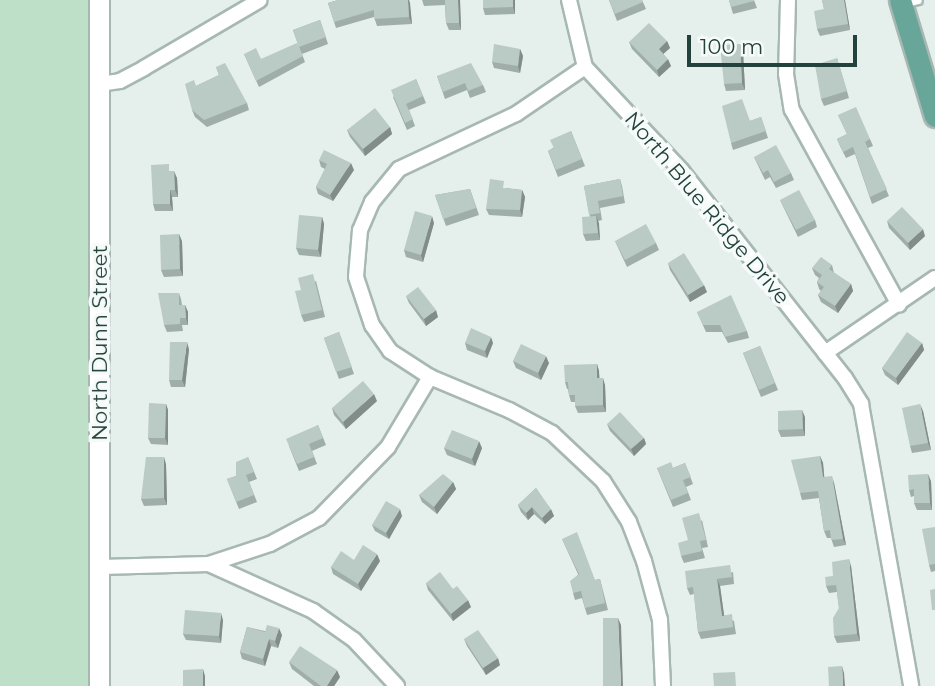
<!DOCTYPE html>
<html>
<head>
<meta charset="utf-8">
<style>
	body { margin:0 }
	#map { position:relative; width:935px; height:686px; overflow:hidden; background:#e5efeb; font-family:Montserrat,sans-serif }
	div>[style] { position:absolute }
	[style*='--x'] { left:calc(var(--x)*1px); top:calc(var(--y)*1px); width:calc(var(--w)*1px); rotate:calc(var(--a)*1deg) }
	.green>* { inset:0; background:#bee0c8 }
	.roads { filter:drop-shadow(2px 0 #a7b8b3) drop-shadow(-2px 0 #a7b8b3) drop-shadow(0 2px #a7b8b3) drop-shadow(0 -2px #a7b8b3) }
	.lane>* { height:7px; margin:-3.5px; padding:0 3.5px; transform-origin:3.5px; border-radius:3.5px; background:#fff }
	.street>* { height:14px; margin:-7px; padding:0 7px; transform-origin:7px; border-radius:7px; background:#fff }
	.secondary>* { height:19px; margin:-9.5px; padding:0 9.5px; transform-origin:9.5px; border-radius:9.5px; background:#fff }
	.primary>* { height:21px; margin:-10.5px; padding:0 10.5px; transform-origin:10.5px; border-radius:10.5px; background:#68a699 }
	.wall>* { inset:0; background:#a0aea9 }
	.shaded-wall>* { inset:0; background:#828d89 }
	.building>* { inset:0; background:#bacac4 }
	span { translate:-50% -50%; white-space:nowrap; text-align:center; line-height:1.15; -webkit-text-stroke:7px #f6fbf9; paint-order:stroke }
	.street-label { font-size:21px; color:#23423b }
	.scale { position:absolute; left:687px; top:35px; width:170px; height:32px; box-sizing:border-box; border:4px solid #23423b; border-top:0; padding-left:9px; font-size:21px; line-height:24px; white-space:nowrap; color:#23423b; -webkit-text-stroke:5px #f6fbf9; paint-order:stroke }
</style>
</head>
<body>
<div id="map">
	<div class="green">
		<i style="clip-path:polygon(0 0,99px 0,99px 686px,0 686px)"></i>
	</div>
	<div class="roads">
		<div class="lane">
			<i style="--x:905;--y:3;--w:13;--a:-13"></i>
		</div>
		<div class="street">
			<i style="--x:569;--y:0;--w:69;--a:76.6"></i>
			<i style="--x:585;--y:67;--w:142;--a:47"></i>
			<i style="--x:682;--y:171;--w:263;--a:51.8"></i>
			<i style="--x:845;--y:378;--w:31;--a:58"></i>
			<i style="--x:861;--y:404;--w:286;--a:79.9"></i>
			<i style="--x:788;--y:0;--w:74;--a:91.5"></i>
			<i style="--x:786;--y:74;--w:36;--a:81"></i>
			<i style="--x:792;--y:110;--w:222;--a:61.2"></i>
			<i style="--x:585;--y:67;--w:83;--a:145.7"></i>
			<i style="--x:516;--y:114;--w:129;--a:154.8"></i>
			<i style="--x:399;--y:169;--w:43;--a:129.3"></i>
			<i style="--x:372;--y:202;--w:30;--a:113"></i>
			<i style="--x:360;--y:230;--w:47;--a:94.9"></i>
			<i style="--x:356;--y:277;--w:51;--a:71.6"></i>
			<i style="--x:372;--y:325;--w:32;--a:55"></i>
			<i style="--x:390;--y:351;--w:48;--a:33"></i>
			<i style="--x:430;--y:377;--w:86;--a:22.7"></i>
			<i style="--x:509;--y:410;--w:49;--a:28.1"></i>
			<i style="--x:552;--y:433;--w:70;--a:43.3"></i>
			<i style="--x:603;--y:481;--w:49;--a:57.6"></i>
			<i style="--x:629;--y:522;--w:42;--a:69"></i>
			<i style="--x:644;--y:561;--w:61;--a:74.8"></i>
			<i style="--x:660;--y:620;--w:66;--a:87.4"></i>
			<i style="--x:99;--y:84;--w:21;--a:-8"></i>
			<i style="--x:120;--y:81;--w:27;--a:-28"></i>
			<i style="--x:144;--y:68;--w:134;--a:-30.4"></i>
			<i style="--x:825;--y:353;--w:133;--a:-34.3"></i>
			<i style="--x:209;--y:564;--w:114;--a:24.3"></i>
			<i style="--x:313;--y:611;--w:50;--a:35.3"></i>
			<i style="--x:354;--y:640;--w:63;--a:46.9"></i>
			<i style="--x:101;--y:567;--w:108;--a:-1.6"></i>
			<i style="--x:209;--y:564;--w:64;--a:-18.2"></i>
			<i style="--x:270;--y:544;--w:55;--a:-28"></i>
			<i style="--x:319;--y:518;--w:99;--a:-45.8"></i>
			<i style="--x:388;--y:447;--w:82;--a:-59"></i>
		</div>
		<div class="secondary">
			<i style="--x:99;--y:686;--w:686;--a:-90"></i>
		</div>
		<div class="primary">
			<i style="--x:900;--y:0;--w:121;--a:73.2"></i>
		</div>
	</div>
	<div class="wall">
		<i style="clip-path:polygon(338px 0,409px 0,412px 24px,377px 26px,374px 17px,336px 28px,328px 3px)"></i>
		<i style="clip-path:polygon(422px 0,460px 0,461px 30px,449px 30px,446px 23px,445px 5px,424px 6px)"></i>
		<i style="clip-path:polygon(515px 0,515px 14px,485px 15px,483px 8px)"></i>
		<i style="clip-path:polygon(609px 0,642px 0,646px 9px,617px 21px)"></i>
		<i style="clip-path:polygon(729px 0,754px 0,757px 8px,733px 14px)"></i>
		<i style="clip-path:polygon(822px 0,845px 0,850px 30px,820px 36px,817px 29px,824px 9px)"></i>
		<i style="clip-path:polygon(320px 20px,328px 44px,302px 54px,305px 62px,259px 87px,244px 54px,261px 59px,301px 53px,293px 30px)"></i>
		<i style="clip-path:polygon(667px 41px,670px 48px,663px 54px,671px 66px,659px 77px,632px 49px,629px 42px)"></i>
		<i style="clip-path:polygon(740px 44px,743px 51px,745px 90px,726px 91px,724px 84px)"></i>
		<i style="clip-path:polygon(520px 49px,523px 56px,520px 73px,494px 68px,492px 62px)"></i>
		<i style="clip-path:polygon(837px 58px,849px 98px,824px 106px,821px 99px)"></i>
		<i style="clip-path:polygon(216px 67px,247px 103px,249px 110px,207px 127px,195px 117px,192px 110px,196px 86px,219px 75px)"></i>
		<i style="clip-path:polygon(437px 76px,483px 85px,486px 92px,470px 98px,467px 90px,445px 99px)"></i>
		<i style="clip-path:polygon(416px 79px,426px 103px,409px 110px,415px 126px,407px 130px,393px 97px)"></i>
		<i style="clip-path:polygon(838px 115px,870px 139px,873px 146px,868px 148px,889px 196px,872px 204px,855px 154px,846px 158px,840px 146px,837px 139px,847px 134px)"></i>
		<i style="clip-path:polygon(761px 117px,768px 138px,733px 150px,731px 143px,750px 121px)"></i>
		<i style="clip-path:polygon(390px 127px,392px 134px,365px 156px,350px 137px,347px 130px)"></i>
		<i style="clip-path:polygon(571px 131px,585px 166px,558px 177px,548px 151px,553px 148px)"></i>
		<i style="clip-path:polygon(754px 157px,791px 173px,794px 180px,776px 188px,770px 177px,765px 180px)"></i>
		<i style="clip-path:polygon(319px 160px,354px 170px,333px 201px,318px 194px,316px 187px,325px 169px,321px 167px)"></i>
		<i style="clip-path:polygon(171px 171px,177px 178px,178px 197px,172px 197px,173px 211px,155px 211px,153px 204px)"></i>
		<i style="clip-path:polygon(620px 179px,622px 186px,625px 203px,600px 208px,602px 220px,598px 221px,600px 240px,586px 241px,583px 234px,590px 217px,584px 186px)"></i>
		<i style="clip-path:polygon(506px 188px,522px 190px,525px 197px,522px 217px,489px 215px,486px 209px)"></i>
		<i style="clip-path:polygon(470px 189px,479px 215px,446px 226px,435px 195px)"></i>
		<i style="clip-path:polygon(780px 200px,815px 220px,817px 227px,798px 237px)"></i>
		<i style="clip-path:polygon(322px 217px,324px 224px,321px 257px,299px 255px,296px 248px)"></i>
		<i style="clip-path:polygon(887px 221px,925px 236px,910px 250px,889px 228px)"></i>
		<i style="clip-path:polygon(434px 223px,423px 262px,406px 257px,404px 250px)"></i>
		<i style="clip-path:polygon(182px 241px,183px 276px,164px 277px,161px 270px)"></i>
		<i style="clip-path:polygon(615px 241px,656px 243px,659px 250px,627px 267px)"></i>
		<i style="clip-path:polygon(668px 263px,707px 292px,690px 302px,670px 270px)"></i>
		<i style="clip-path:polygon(832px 265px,834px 273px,851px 284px,853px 291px,838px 313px,821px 302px,818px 295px,821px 291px,819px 289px,817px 282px,819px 278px,815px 275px,812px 268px)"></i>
		<i style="clip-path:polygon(316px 281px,325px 317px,304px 322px,301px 315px,301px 290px)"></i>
		<i style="clip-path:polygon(179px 293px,181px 299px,182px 305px,185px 305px,188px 312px,188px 325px,182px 325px,183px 331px,167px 332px,164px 325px)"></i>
		<i style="clip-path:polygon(406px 296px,438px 317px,426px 326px,409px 303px)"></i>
		<i style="clip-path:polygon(697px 312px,747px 331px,749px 338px,728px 343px,722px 332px,706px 332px)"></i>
		<i style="clip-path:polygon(339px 332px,354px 374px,339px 379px,324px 338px)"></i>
		<i style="clip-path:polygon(465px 343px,493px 343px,487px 358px,467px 350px)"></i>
		<i style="clip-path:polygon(922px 343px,924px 350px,898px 385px,885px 375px,882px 368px)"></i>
		<i style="clip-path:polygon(760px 346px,778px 390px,761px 397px,743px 353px)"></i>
		<i style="clip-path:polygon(189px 349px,185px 387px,171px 387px,169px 380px)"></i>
		<i style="clip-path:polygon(513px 361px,549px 363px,541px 380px,516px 368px)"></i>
		<i style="clip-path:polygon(597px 364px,599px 371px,599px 378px,605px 385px,606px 412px,578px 413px,575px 406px,575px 402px,571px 402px,569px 395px,568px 389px,567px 389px,565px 382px)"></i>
		<i style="clip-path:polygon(377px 401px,346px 429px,334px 415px,332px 408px)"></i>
		<i style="clip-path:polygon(166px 404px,168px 410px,168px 445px,151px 444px,148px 438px)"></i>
		<i style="clip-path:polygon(923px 411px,931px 450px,912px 453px,910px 446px)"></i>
		<i style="clip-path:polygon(805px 417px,805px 436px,781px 437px,778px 430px)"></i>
		<i style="clip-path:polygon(607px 424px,644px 438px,646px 444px,634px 456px,610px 431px)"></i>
		<i style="clip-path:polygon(318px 425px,326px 445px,312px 451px,317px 464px,299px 471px,289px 446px)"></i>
		<i style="clip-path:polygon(444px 448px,482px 448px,475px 466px,447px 455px)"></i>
		<i style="clip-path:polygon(820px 456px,823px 463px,824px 477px,834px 483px,846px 545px,834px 547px,831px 538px,827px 538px,824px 531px,819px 498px,802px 500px,800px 493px)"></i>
		<i style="clip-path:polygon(248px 457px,257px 479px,249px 482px,257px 502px,239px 509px,227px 479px,236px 476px)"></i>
		<i style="clip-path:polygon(685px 463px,693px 484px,686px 487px,691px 500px,673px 507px,657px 468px,673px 468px)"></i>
		<i style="clip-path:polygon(166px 464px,167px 505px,144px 506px,141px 499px)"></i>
		<i style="clip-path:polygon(931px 481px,932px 510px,917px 510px,914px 503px,914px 496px,911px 497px,909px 490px)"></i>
		<i style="clip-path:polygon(453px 482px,456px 489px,437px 514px,422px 502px,419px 495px)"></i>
		<i style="clip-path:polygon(536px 488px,554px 516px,545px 524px,534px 514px,528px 520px,521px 512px,518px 505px)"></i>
		<i style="clip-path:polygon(402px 516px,389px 539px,375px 531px,372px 525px)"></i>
		<i style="clip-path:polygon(702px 520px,708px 547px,702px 548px,705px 558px,684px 563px,681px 556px,688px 540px)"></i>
		<i style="clip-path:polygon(935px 527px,935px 571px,931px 572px,929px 565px)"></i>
		<i style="clip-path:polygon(562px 539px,595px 580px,600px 579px,608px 610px,587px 615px,582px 598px,575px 600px,573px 593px,578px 574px)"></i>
		<i style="clip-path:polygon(354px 560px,380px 561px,361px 591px,333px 574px,331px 567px)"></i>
		<i style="clip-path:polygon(851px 566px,860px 641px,837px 643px,834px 636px,839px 608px,837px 592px,829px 593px,826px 586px,833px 576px)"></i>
		<i style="clip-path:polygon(733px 572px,734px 584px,720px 586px,724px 615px,734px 621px,736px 634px,701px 639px,698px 632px,694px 594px,690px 595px,687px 588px)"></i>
		<i style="clip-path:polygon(426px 583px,453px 589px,471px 607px,453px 621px,428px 590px)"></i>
		<i style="clip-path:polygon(223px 620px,221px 643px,186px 640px,183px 634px)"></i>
		<i style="clip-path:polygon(247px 627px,282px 635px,278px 648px,271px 646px,265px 666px,242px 659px,240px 652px)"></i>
		<i style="clip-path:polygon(464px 639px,500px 665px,486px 675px,467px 646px)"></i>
		<i style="clip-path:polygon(289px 662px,340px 677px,334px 686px,314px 686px,292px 669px)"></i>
	</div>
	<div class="shaded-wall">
		<i style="clip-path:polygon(408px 0,409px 0,410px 3px,412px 24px,409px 17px)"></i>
		<i style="clip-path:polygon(458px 0,460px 0,461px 30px,459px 23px)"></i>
		<i style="clip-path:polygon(513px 0,515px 0,515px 14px,513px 7px)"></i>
		<i style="clip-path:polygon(844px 0,845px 0,850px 30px,848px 24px)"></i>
		<i style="clip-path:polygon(667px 41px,670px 48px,661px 56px,659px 49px)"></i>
		<i style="clip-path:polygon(740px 44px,743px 51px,745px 90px,742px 83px)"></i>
		<i style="clip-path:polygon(520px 49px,523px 56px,520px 73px,518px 66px)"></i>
		<i style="clip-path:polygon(668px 59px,671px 66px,659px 77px,657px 70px)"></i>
		<i style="clip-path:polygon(390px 127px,392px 134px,365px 156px,363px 149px)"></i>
		<i style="clip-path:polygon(351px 163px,354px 170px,333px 201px,330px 195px)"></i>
		<i style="clip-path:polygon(174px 171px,177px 178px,178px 197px,175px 190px)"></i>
		<i style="clip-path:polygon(170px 190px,172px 197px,173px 211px,170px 204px)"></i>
		<i style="clip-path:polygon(522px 190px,525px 197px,522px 217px,520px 210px)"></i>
		<i style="clip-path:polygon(432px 216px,434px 223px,423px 262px,421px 255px)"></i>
		<i style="clip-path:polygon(596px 216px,599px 223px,600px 240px,598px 233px)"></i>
		<i style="clip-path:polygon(322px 217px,324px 224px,321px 257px,318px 250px)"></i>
		<i style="clip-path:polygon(923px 229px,925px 236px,910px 250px,908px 243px)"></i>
		<i style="clip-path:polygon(179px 234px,182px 241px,183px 276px,180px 269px)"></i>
		<i style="clip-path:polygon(851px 284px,853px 291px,838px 313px,835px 306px)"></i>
		<i style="clip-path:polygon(704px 285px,707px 292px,690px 302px,688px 295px)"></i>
		<i style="clip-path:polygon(185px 305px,188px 312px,188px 325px,186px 318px)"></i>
		<i style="clip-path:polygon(436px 310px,438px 317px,426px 326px,424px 319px)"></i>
		<i style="clip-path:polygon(491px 337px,493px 343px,487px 358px,485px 351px)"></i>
		<i style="clip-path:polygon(187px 342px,189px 349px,185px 387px,182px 380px)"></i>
		<i style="clip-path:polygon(922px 343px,924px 350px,898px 385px,896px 378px)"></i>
		<i style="clip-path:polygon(546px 356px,549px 363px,541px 380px,538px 373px)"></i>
		<i style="clip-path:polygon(597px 364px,599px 371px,600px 385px,597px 378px)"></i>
		<i style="clip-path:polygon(603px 378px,605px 385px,606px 412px,603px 405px)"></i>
		<i style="clip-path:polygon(374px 394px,377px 401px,346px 429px,343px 422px)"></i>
		<i style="clip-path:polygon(166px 404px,168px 410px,168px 445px,165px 438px)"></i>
		<i style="clip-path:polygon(920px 404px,923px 411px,931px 450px,928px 443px)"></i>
		<i style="clip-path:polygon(802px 410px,805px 417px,805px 436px,803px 429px)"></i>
		<i style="clip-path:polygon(644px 438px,646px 444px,634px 456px,631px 449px)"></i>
		<i style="clip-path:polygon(479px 441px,482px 448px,475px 466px,472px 459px)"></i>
		<i style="clip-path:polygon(820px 456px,823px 463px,825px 484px,823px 477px)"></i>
		<i style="clip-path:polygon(164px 457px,166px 464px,167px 505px,164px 498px)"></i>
		<i style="clip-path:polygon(928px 474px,931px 481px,932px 510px,930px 503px)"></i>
		<i style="clip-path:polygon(832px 476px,834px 483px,846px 545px,843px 539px)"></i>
		<i style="clip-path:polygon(453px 482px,456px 489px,437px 514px,434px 507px)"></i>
		<i style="clip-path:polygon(532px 507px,534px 514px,528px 520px,526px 513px)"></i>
		<i style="clip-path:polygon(400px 509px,402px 516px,389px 539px,386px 533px)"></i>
		<i style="clip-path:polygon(551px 509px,554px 516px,545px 524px,542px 518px)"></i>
		<i style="clip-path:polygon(377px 554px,380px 561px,361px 591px,358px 584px)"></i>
		<i style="clip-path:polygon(849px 559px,851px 566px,860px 641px,857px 634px)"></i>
		<i style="clip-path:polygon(717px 579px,720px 586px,725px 622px,722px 616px)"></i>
		<i style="clip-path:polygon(468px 600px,471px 607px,453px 621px,451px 614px)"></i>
		<i style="clip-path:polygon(221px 613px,223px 620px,221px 643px,219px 636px)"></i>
		<i style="clip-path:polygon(618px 618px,621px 625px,623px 686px,621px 686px)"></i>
		<i style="clip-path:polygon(279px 628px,282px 635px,278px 648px,275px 641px)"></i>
		<i style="clip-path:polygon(269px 639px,271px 646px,265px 666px,263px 659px)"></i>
		<i style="clip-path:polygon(498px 658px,500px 665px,486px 675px,483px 668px)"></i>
		<i style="clip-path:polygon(842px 666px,844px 673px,845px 686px,843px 686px)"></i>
		<i style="clip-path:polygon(203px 669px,205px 676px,205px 686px,203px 686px)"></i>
		<i style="clip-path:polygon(337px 670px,340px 677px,334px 686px,327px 686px)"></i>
	</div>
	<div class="building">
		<i style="clip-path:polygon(338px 0,408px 0,409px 17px,374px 19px,374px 10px,334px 22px,328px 3px)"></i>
		<i style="clip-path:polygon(445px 0,458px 0,459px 23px,446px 23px)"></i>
		<i style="clip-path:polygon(483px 0,513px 0,513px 7px,483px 8px)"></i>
		<i style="clip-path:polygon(609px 0,642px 0,643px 2px,615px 14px)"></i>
		<i style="clip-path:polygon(729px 0,754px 0,754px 1px,731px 7px)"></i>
		<i style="clip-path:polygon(822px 0,844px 0,848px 24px,817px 29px,814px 11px,824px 9px)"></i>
		<i style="clip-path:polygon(320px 20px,326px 37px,299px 47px,293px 30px)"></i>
		<i style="clip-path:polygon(649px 23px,667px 41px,659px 49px,668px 59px,657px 70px,629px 42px)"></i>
		<i style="clip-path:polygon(297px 43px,303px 56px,256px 81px,244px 54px,256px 48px,261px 59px)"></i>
		<i style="clip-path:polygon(494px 44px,520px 49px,518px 66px,492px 62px)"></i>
		<i style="clip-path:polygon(740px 44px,742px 83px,724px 84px,720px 45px)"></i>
		<i style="clip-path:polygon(837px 58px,847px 91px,821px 99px,815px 65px)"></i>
		<i style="clip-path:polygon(225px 63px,247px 103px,204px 120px,192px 110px,185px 84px,194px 80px,196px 86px,219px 75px,216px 67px)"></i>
		<i style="clip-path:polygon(471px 63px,483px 85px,468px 91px,465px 83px,443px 92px,437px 76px)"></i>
		<i style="clip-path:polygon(416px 79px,423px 96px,406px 104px,413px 119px,405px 123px,391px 90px)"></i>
		<i style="clip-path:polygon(742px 99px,750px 121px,761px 117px,766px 131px,731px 143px,722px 106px)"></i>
		<i style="clip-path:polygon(856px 107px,870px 139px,865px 142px,887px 189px,870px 197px,853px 147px,843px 152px,837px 139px,847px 134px,838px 115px)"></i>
		<i style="clip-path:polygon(375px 108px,390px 127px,363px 149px,347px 130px)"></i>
		<i style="clip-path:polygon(571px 131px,582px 159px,556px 170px,548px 151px,554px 148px,550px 140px)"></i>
		<i style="clip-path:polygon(776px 145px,791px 173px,774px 182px,768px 170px,763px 173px,754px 157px)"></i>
		<i style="clip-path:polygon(324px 150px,351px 163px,330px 195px,316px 187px,327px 164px,319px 160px)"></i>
		<i style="clip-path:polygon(169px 164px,169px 171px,174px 171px,175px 190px,170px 190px,170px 204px,153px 204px,151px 165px)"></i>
		<i style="clip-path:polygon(490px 179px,504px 181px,503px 188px,522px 190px,520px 210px,486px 209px)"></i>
		<i style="clip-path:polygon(620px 179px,623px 196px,598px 201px,600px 213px,589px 215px,584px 186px)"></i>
		<i style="clip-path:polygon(470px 189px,476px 208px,443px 219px,435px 195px)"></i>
		<i style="clip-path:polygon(799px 190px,815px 220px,796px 230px,780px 200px)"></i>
		<i style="clip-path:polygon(902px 207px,923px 229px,908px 243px,887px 221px)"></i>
		<i style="clip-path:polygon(415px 211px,432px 216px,421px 255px,404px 250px)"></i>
		<i style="clip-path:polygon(299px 215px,322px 217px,318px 250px,296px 248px)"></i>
		<i style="clip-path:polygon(596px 216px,598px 233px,583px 234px,582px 217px)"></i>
		<i style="clip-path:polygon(646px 224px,656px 243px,625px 260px,615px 241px)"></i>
		<i style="clip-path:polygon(179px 234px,180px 269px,161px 270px,160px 235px)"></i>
		<i style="clip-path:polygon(684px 253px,704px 285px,688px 295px,668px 263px)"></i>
		<i style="clip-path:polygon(821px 257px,832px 265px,829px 269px,851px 284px,835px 306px,818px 295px,824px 287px,817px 282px,822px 275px,812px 268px)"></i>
		<i style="clip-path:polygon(313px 274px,322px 310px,301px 315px,295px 291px,301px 290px,298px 278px)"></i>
		<i style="clip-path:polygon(418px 287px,436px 310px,424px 319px,406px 296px)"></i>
		<i style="clip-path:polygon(158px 293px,179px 293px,179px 305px,185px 305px,186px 318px,180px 318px,180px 324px,164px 325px)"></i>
		<i style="clip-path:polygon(731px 295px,747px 331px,725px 337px,720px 325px,703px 325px,697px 312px)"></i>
		<i style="clip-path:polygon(471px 328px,491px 337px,485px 351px,465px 343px)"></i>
		<i style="clip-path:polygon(339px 332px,352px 367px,336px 372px,324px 338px)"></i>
		<i style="clip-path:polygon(907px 332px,922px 343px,896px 378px,882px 368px)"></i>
		<i style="clip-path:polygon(170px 342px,187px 342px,182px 380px,169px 380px)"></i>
		<i style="clip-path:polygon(521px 344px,546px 356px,538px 373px,513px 361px)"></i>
		<i style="clip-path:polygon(760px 346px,775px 383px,759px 390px,743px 353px)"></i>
		<i style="clip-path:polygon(597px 364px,597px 378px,603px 378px,603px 405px,575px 406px,575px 395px,569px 395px,568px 382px,565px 382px,564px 365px)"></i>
		<i style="clip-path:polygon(363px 381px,374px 394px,343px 422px,332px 408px)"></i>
		<i style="clip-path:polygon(149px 403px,166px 404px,165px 438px,148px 438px)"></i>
		<i style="clip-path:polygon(920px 404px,928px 443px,910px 446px,902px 408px)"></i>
		<i style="clip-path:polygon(802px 410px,803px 429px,778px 430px,778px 411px)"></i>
		<i style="clip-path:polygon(620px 412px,644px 438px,631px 449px,607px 424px)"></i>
		<i style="clip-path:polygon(318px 425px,323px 438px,309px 444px,314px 457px,297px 464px,286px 439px)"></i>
		<i style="clip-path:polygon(452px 430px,479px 441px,472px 459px,444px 448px)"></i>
		<i style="clip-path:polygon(820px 456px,823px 477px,832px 476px,843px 539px,831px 540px,830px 530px,824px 531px,818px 491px,800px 493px,791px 460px)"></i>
		<i style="clip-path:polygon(146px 457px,164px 457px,164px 498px,141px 499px)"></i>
		<i style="clip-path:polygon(248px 457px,254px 472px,246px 475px,254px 495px,236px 502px,227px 479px,236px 476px,236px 462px)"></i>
		<i style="clip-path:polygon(671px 462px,673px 468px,685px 463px,691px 477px,683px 480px,688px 493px,671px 500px,657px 468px)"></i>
		<i style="clip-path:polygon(443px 474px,453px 482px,434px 507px,419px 495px)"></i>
		<i style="clip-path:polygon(928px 474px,930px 503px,914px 503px,914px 489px,909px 490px,908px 475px)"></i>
		<i style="clip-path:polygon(536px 488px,551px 509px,542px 518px,532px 507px,526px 513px,518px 505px)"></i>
		<i style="clip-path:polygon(386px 501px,400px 509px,386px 533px,372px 525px)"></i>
		<i style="clip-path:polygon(699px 513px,706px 540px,700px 541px,702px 551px,681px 556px,678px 543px,688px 540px,682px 518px)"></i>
		<i style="clip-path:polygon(935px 527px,935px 564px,929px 565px,922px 529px)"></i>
		<i style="clip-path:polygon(577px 532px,595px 580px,600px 579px,605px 603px,585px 608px,581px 591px,573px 593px,570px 581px,579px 574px,562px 539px)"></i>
		<i style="clip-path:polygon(363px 545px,377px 554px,358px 584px,331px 567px,341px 551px,354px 560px)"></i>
		<i style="clip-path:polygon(849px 559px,857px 634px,834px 636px,833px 618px,839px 608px,836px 585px,826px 586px,825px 577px,833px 576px,832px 562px)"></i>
		<i style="clip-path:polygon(730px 565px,732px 577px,717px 579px,722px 616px,732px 614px,733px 627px,698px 632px,693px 587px,687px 588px,685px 571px)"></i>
		<i style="clip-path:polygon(440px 572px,453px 589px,457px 586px,468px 600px,451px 614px,426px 583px)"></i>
		<i style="clip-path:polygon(935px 589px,935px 610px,932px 610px,930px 590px)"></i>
		<i style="clip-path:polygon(185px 610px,221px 613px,219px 636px,183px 634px)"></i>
		<i style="clip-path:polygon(603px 618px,618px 618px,621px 686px,603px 686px)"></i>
		<i style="clip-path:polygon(267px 625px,279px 628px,275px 641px,269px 639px,263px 659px,240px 652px,247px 627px,265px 632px)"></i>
		<i style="clip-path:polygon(478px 630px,498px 658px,483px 668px,464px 639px)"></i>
		<i style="clip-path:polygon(300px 646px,337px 670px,327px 686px,321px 686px,289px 662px)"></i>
		<i style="clip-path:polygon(842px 666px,843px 686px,829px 686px,828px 667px)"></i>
		<i style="clip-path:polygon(203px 669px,203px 686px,183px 686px,183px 670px)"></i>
		<i style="clip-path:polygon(735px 672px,736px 686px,714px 686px,713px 673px)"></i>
	</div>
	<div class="street-label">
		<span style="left:707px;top:208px;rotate:50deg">North Blue Ridge Drive</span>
		<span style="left:100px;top:343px;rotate:-90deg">North Dunn Street</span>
	</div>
	<div class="scale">100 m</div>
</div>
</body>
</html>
